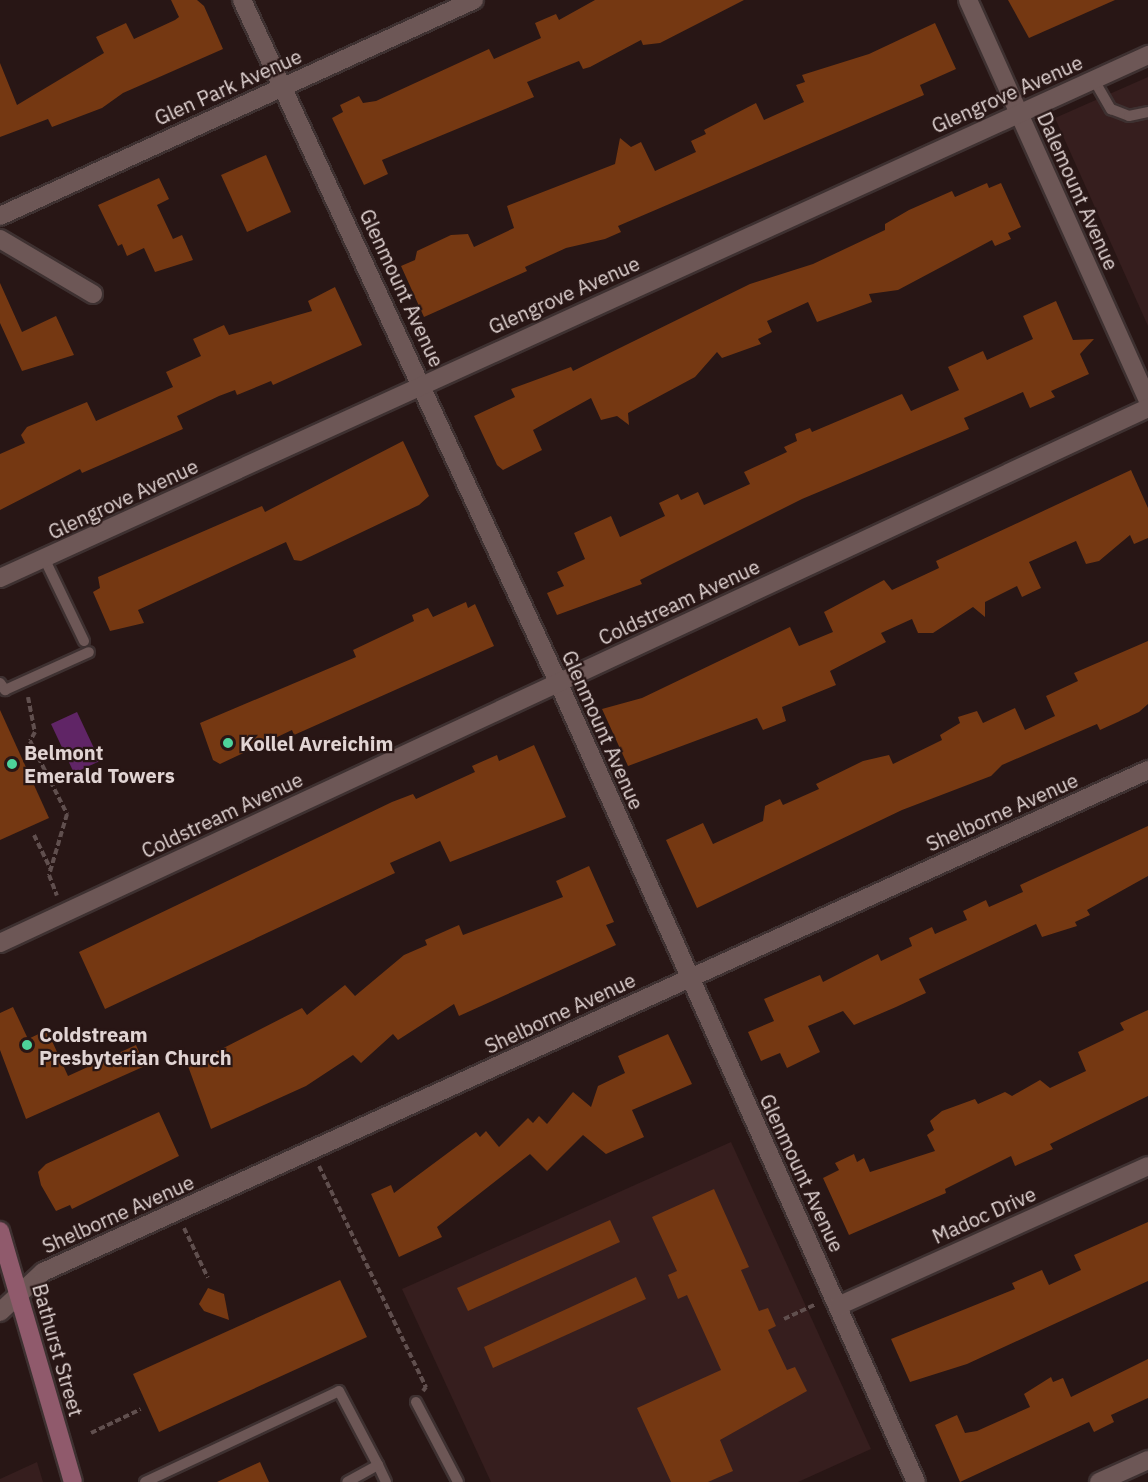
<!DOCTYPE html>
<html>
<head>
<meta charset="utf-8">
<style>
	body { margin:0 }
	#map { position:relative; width:1148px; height:1482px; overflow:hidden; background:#281615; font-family:"IBM Plex Sans",sans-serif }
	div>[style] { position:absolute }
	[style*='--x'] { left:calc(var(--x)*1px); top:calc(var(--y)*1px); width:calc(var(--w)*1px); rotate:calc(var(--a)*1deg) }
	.built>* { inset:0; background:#361e1e }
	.water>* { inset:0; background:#602566 }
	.building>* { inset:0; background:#753812 }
	.path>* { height:4px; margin-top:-2px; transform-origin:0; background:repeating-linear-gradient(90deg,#604f4e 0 6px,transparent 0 9px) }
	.roads { filter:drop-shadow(2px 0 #3e3131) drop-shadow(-2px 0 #3e3131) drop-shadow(0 2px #3e3131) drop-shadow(0 -2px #3e3131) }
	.lane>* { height:10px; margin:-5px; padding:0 5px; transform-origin:5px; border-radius:5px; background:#6d5756 }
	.street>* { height:18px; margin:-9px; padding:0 9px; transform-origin:9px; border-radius:9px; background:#6d5756 }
	.secondary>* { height:18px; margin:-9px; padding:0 9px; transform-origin:9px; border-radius:9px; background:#905a6c }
	.dots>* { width:16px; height:16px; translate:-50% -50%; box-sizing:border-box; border:3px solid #281615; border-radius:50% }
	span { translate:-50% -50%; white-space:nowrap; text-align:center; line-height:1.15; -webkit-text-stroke:4.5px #281615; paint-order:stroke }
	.street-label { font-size:20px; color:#e1d4d3 }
	.poi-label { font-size:20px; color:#e1d4d3; font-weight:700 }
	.left { translate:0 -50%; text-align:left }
</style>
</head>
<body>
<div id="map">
	<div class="built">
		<i style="clip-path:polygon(1148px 77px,1148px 326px,1055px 118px)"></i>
		<i style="clip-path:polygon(731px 1142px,871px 1449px,798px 1482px,491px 1482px,402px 1289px)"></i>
		<i style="clip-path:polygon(37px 1462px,43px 1482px,0 1482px,0 1479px)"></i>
	</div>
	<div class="water">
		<i style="clip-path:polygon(77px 712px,100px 761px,74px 773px,51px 724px)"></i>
	</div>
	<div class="building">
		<i style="clip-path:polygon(171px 0,197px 0,204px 6px,223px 49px,123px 93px,102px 108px,52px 127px,48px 119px,0 137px,0 63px,17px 105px,104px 53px,96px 37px,126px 23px,134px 39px,175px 20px,179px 17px)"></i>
		<i style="clip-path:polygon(595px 0,744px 0,660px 43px,643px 45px,641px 40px,590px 67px,583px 69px,579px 61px,527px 82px,534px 97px,382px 160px,388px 174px,364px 185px,332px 118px,343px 112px,340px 105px,359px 96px,363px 103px,376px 101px,489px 49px,494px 59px,541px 38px,535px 23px,556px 14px,559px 20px)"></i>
		<i style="clip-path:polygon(1008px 0,1115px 0,1029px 38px)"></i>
		<i style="clip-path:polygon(935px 23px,956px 69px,920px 85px,924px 95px,618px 226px,621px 232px,605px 239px,566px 248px,525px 267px,527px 271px,424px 317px,401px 266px,415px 260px,417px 251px,451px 235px,468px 234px,474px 247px,514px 228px,507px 206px,615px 164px,620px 138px,631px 147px,641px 142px,655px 171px,696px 152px,691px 141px,706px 134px,704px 130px,756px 103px,764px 120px,804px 102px,796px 85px,805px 82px,802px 75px,869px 54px)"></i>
		<i style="clip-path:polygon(266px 155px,291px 212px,247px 232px,221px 175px)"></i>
		<i style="clip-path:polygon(159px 178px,169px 199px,157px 205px,173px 239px,182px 235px,193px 260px,155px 272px,144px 248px,127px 256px,122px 244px,118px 246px,98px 205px)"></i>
		<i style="clip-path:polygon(987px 183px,989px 188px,1001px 183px,1021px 227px,1008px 233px,1011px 239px,995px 246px,992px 240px,898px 290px,869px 294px,872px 302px,817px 322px,808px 302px,767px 321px,772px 332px,758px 339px,761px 344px,722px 358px,717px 352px,695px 377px,628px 413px,629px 425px,617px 416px,601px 420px,591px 398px,533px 430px,542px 450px,503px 470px,497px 465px,474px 416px,515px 397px,511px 389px,571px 367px,573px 371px,750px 284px,813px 264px,885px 230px,885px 224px,909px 210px,952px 191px,955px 197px)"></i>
		<i style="clip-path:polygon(0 283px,22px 332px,56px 316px,74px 355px,22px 371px,0 323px)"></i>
		<i style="clip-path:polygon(335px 287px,362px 345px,273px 385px,271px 381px,237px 395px,235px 390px,219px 396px,177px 416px,183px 429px,82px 473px,80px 469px,0 510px,0 454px,25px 443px,21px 435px,27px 427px,87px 402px,96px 421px,173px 387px,166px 372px,201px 356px,193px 339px,224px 325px,229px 335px,312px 311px,308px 301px)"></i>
		<i style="clip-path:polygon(1056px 301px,1073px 340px,1094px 339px,1080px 354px,1089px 374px,1051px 391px,1055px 397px,1030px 408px,1023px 392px,964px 418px,969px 429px,802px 499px,640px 580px,642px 584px,557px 615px,547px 593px,564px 586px,557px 572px,585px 559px,574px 533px,611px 516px,620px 537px,665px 516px,659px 503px,678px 494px,681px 500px,698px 492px,704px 505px,750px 484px,744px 472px,787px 452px,784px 447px,797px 441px,795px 434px,810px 428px,812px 432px,902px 394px,911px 411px,959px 390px,948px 367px,983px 351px,987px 360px,1033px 339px,1023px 316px)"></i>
		<i style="clip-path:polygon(403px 441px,429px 496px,419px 505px,301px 561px,294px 560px,286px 542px,138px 610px,144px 623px,110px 631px,93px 592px,100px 588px,98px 577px,262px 506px,265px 512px)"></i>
		<i style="clip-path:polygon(1131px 470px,1148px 508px,1148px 538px,1134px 544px,1130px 535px,1099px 561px,1086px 564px,1076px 541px,1029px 562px,1041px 588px,1022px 597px,1017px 586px,985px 602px,985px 617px,973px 607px,933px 633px,918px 633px,912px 619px,881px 633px,886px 642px,830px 671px,836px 685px,782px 707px,786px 721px,763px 730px,757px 718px,628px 766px,602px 709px,642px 698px,790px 627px,799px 646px,833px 632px,824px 612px,884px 580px,892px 590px,939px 568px,936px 561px)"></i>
		<i style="clip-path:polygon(466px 602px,468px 608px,475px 604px,494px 646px,294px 735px,292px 730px,220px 764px,213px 760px,200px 723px,356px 657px,353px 650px,414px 621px,412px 615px,428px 608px,433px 617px)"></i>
		<i style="clip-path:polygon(1148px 641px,1148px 704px,1139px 712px,1100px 730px,1097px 724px,1002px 765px,991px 776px,902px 810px,697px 908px,666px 840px,703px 823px,713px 844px,763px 821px,765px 806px,780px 799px,783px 805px,819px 789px,816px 784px,863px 761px,889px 755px,893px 764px,942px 740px,940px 735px,960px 723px,958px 717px,977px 711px,983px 723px,1015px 708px,1025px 730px,1055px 716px,1046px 696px,1078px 681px,1074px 673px)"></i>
		<i style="clip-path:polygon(0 710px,49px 818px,0 840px)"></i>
		<i style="clip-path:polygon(534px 745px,566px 817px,450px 862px,440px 841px,390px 863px,395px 873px,105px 1009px,79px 952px,392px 802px,413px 794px,416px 799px,475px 772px,472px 766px,497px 755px,499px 761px)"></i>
		<i style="clip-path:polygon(1148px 826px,1148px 876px,1087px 910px,1090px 915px,1075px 922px,1077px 926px,1042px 937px,1036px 924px,919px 979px,926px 993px,896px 1007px,854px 1025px,843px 1011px,808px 1026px,820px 1052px,787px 1068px,780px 1053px,761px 1061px,748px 1032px,774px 1021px,764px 999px,820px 975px,823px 982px,878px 954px,881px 961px,912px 946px,909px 938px,932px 927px,935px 934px,967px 920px,963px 911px,986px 900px,989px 907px,1023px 892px,1020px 885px)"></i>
		<i style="clip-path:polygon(589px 866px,614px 922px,606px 925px,616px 945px,459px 1016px,454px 1004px,398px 1040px,393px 1034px,361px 1063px,353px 1055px,306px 1086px,211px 1129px,188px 1066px,302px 1008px,307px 1015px,345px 985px,355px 996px,404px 955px,427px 945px,425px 940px,459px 925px,463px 935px,563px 897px,556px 881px)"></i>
		<i style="clip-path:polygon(13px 1007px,28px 1039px,47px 1030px,68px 1076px,136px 1045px,145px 1066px,26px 1119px,0 1050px,0 1013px)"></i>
		<i style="clip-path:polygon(1148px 1010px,1148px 1096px,1050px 1144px,1053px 1149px,1015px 1166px,1011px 1156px,945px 1189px,946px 1193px,849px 1235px,823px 1178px,839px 1170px,835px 1163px,854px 1154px,857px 1162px,864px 1158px,870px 1172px,935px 1151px,927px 1135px,934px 1130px,930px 1121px,942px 1111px,975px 1099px,978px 1104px,1005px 1092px,1012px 1096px,1040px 1080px,1050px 1088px,1086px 1071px,1078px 1052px,1124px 1030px,1120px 1023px)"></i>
		<i style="clip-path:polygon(668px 1034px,692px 1084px,632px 1110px,644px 1137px,606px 1154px,583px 1135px,547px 1171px,530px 1154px,437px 1227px,442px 1237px,399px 1257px,371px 1194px,391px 1185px,394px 1193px,476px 1132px,480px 1137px,486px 1131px,499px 1147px,528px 1118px,533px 1123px,539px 1116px,547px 1124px,573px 1092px,591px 1107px,598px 1086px,625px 1073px,618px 1056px)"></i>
		<i style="clip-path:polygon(159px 1112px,179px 1156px,72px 1209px,70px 1205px,56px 1211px,41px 1185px,38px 1172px,46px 1164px)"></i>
		<i style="clip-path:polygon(714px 1189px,749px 1267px,741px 1270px,759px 1311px,768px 1308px,776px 1326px,768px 1330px,787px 1370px,795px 1367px,807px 1391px,720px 1440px,733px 1471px,708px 1482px,671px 1482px,637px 1408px,721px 1370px,687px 1295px,678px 1299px,668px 1275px,677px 1271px,652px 1217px)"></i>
		<i style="clip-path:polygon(610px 1220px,620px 1242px,468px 1311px,457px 1288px)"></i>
		<i style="clip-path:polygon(1148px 1222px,1148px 1281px,967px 1364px,910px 1382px,891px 1339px,1015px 1289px,1012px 1283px,1042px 1270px,1049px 1285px,1081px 1270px,1074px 1255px)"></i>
		<i style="clip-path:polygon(636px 1277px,646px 1299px,493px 1368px,484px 1347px)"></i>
		<i style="clip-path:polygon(340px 1280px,367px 1337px,159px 1432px,133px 1374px)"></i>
		<i style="clip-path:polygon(208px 1288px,224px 1294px,229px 1320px,204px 1311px,199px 1304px)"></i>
		<i style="clip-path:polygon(1148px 1359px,1148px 1398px,1111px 1415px,1114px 1422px,1094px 1432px,1089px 1422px,960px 1482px,935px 1425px,957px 1415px,965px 1433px,977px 1431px,1030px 1407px,1024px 1394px,1051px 1377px,1053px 1382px,1063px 1378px,1071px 1397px)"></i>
		<i style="clip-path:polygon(260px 1462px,269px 1482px,217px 1482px)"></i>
	</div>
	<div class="path">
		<i style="--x:28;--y:697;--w:36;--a:79"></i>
		<i style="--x:35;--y:732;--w:10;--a:119"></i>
		<i style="--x:30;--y:741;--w:82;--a:63.1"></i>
		<i style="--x:67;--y:814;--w:64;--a:106.4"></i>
		<i style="--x:49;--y:875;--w:22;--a:69"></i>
		<i style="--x:34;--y:835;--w:37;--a:64"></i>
		<i style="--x:319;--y:1166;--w:246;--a:64.2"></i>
		<i style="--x:426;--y:1387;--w:5;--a:127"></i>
		<i style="--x:184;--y:1228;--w:55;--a:64.4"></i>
		<i style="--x:784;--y:1319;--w:35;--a:-25"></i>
		<i style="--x:91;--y:1433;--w:55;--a:-25.6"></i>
	</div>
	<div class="roads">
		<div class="lane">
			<i style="--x:1094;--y:80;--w:34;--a:60"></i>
			<i style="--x:1111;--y:109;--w:19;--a:21"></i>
			<i style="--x:1129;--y:116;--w:19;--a:-12"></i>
			<i style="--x:45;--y:560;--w:90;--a:64.3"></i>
			<i style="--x:0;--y:683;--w:9;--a:54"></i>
			<i style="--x:5;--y:690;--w:92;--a:-24.3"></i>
			<i style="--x:416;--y:1402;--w:90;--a:62.3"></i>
			<i style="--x:378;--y:1465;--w:19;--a:65"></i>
			<i style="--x:145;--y:1482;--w:214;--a:-25.1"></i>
			<i style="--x:339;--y:1391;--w:84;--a:62.2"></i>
			<i style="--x:378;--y:1465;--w:35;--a:151"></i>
		</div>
		<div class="street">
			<i style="--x:242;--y:0;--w:752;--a:65.14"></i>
			<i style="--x:558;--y:682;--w:876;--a:65.89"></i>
			<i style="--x:968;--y:0;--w:440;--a:65.8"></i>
			<i style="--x:0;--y:216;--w:521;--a:-24.5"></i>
			<i style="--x:0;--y:239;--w:108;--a:30.6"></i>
			<i style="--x:0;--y:578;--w:1262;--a:-24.49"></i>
			<i style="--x:0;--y:943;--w:1267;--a:-24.99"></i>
			<i style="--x:838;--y:1306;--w:340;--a:-24.3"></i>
			<i style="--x:0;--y:1312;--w:59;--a:-42.9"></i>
			<i style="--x:43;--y:1272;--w:1214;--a:-24.43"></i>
			<i style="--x:1099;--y:1482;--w:54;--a:-24.2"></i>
		</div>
		<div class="secondary">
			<i style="--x:0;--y:1231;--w:261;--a:73.8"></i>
		</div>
	</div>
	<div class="dots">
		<i style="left:228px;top:743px;background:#4dd39a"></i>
		<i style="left:12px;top:764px;background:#4dd39a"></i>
		<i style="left:27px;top:1045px;background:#4dd39a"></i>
	</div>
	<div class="street-label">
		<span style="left:228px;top:87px;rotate:-24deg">Glen Park Avenue</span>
		<span style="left:1007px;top:94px;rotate:-24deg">Glengrove Avenue</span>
		<span style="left:1078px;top:191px;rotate:66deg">Dalemount Avenue</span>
		<span style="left:402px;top:288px;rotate:65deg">Glenmount Avenue</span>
		<span style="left:564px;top:295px;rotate:-24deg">Glengrove Avenue</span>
		<span style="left:123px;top:499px;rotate:-25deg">Glengrove Avenue</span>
		<span style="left:679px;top:602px;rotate:-25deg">Coldstream Avenue</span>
		<span style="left:603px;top:730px;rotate:66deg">Glenmount Avenue</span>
		<span style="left:1002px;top:812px;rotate:-24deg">Shelborne Avenue</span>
		<span style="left:222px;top:815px;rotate:-25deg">Coldstream Avenue</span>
		<span style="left:560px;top:1013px;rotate:-25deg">Shelborne Avenue</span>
		<span style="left:802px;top:1173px;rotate:65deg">Glenmount Avenue</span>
		<span style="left:118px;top:1214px;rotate:-24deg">Shelborne Avenue</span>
		<span style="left:984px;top:1215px;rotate:-24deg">Madoc Drive</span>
		<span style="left:58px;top:1350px;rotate:74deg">Bathurst Street</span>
	</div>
	<div class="poi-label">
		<span class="left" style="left:240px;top:743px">Kollel Avreichim</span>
		<span class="left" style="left:24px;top:764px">Belmont<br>Emerald Towers</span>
		<span class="left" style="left:39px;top:1046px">Coldstream<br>Presbyterian Church</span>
	</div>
</div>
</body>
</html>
